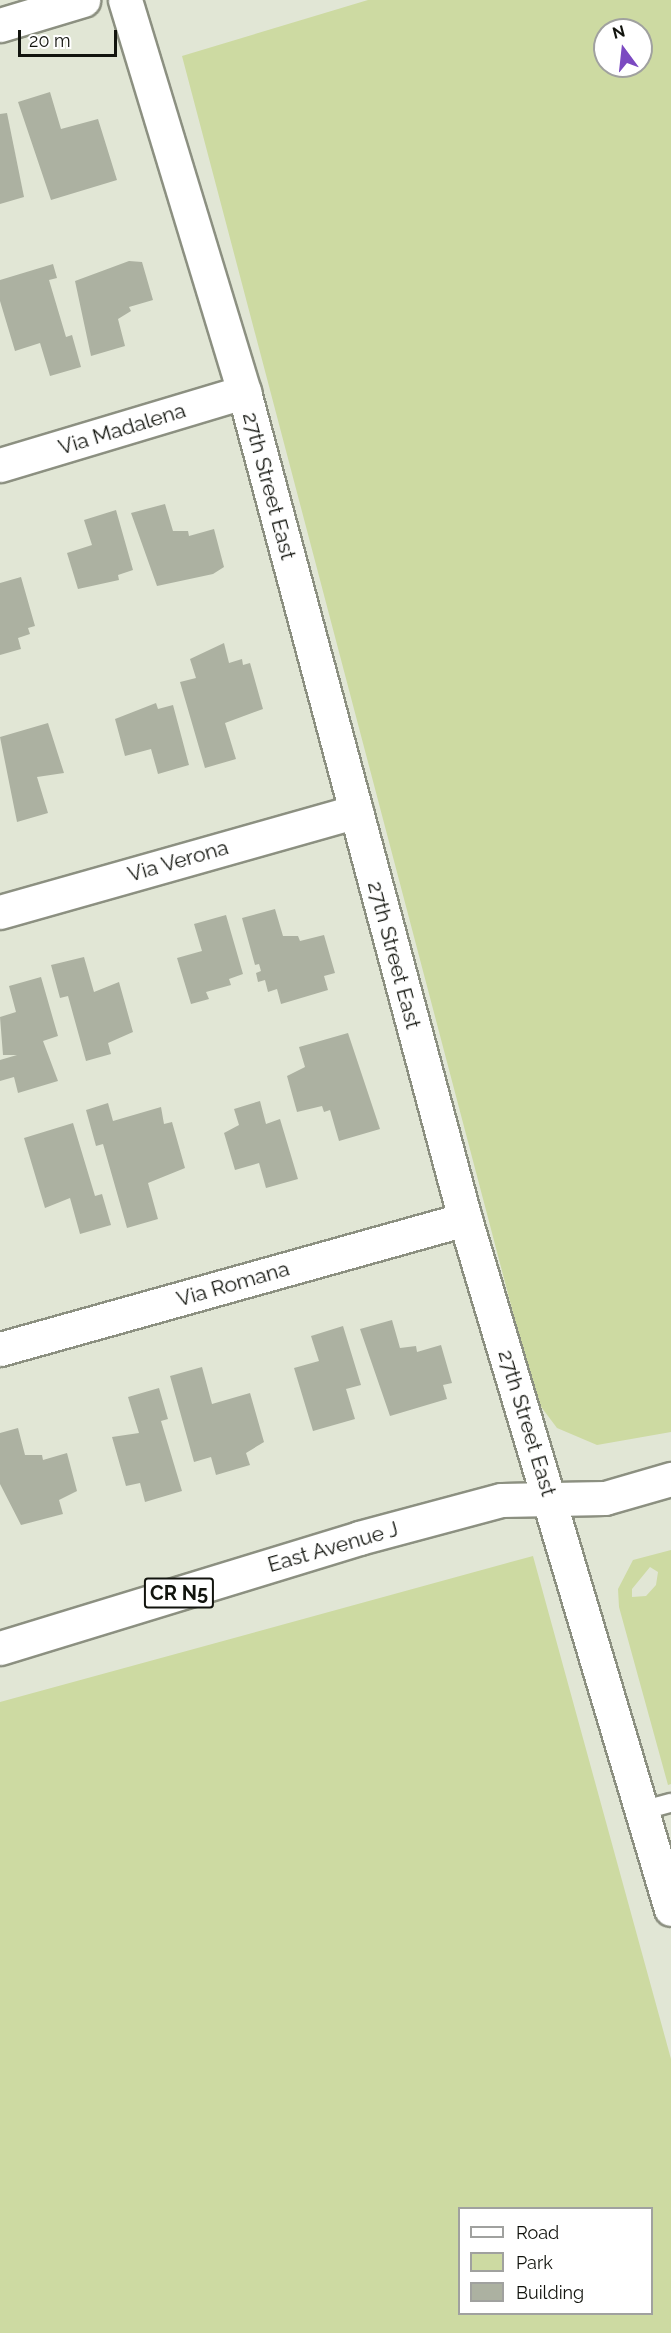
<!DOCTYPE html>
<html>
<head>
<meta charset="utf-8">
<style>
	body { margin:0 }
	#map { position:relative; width:671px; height:2333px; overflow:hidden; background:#e1e6d5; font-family:Raleway,sans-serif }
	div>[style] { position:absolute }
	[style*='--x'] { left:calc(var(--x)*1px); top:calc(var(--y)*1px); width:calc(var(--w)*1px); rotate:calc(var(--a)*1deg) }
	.green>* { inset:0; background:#cddaa2 }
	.building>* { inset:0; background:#acb1a1 }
	.roads { filter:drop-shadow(2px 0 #8c9081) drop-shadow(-2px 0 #8c9081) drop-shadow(0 2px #8c9081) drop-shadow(0 -2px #8c9081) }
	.lane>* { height:18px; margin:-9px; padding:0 9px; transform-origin:9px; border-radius:9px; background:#fff }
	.street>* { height:33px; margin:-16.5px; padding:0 16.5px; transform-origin:16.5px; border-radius:16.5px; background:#fff }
	.primary>* { height:33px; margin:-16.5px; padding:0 16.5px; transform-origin:16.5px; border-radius:16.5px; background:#fff }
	span { translate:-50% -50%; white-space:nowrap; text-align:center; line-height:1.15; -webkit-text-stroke:4.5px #fff; paint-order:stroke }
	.shield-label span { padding:2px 4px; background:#fff; border:2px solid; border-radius:4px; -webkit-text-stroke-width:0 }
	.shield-label { font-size:20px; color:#12140e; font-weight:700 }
	.street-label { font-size:21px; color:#12140e }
	.legend { position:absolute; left:458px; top:2207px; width:195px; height:108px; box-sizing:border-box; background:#fff; border:2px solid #a0a19f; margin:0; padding:8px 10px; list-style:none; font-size:18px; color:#12140e }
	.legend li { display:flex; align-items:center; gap:12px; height:30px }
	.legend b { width:30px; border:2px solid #a0a19f }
	.north { position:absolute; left:593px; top:18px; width:60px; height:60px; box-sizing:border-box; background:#fff; border:2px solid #a0a19f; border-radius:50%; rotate:345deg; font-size:16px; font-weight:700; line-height:24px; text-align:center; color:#12140e }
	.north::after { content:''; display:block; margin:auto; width:21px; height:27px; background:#7b49c1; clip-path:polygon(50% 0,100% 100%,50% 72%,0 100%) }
	.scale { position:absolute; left:18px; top:30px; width:99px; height:27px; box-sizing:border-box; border:3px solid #12140e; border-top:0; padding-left:8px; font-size:18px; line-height:21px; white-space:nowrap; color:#12140e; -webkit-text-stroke:4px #fff; paint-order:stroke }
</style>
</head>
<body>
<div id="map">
	<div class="green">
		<i style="clip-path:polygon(evenodd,368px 0,671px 0,671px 1432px,597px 1445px,557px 1428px,536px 1400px,182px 56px,368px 0,605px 30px,641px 30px,641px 66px,605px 66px,605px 30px)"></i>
		<i style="clip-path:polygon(evenodd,671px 1550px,671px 1784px,668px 1785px,619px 1607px,618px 1589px,633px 1560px,671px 1550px,650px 1567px,658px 1572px,656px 1585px,646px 1596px,632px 1597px,632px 1589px,650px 1567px)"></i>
		<i style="clip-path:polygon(evenodd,533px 1556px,671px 2059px,671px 2333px,0 2333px,0 1702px,533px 1556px,652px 2208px,652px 2314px,460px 2314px,460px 2208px,652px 2208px)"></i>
	</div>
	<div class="building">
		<i style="clip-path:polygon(50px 92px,61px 129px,98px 119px,117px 180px,51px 200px,18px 102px)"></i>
		<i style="clip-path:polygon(7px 113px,24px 197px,0 204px,0 114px)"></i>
		<i style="clip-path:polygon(129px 261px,142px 262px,153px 300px,129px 307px,131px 311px,118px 319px,125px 346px,91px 356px,75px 281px)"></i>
		<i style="clip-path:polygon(53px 264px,57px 278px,49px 280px,66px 337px,72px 335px,81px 367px,50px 376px,40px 343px,15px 351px,0 301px,0 280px)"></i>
		<i style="clip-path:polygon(165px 504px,173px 531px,188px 531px,189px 536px,214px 529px,224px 567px,213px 574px,157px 586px,131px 513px)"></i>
		<i style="clip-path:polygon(116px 510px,133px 570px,118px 575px,119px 580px,78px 589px,67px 553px,92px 545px,84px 520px)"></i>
		<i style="clip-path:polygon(21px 577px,35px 626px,28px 628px,30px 634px,18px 638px,21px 649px,0 655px,0 583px)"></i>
		<i style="clip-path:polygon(224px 643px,229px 663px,242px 659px,243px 665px,250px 663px,263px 709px,225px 723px,236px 759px,205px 768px,180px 682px,196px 678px,190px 659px)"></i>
		<i style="clip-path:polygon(156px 703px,158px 709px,173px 705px,189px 765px,158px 774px,151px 749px,125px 756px,115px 719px)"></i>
		<i style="clip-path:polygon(48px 723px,64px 773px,37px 777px,48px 813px,17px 822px,0 737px)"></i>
		<i style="clip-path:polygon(275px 909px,283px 936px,298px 936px,300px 941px,324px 935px,335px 973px,324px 976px,328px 990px,281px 1004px,277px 989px,268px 992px,265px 980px,258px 982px,256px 973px,261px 971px,259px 964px,255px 965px,242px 918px)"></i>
		<i style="clip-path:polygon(226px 915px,243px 974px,229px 979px,231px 985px,206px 992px,209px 999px,191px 1004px,177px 958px,202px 951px,194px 924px)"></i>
		<i style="clip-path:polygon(84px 957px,94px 992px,119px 982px,133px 1032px,108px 1043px,111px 1054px,86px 1061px,68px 996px,60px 998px,51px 965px)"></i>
		<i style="clip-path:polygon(41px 977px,58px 1036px,43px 1041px,58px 1081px,18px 1093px,14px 1077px,0 1081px,0 1060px,17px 1055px,3px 1055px,0 1017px,16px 1012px,9px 986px)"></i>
		<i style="clip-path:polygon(348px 1033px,380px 1129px,339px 1141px,330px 1110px,324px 1112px,322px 1106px,297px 1112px,287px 1076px,305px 1067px,299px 1047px)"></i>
		<i style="clip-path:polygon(260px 1101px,266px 1124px,280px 1119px,298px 1179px,266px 1188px,259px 1163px,235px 1170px,224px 1133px,239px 1125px,234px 1109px)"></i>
		<i style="clip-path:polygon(108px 1103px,113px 1121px,161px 1107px,164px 1124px,172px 1122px,185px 1168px,148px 1183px,158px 1219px,127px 1228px,103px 1144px,96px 1146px,86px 1110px)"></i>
		<i style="clip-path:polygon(73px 1123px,95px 1196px,102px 1194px,111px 1225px,80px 1234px,70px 1198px,45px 1208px,24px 1138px)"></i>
		<i style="clip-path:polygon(392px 1320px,400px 1348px,416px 1346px,417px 1352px,441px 1345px,452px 1383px,443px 1385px,447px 1399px,390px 1416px,360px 1329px)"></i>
		<i style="clip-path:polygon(343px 1326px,361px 1385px,346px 1389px,355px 1419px,313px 1431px,294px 1368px,319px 1361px,311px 1336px)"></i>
		<i style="clip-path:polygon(202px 1367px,212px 1404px,250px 1393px,264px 1442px,246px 1453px,250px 1465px,216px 1475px,211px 1457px,194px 1462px,170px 1376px)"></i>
		<i style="clip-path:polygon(159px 1388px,168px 1419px,161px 1421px,182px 1491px,145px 1502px,140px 1483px,126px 1486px,112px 1437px,139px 1433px,128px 1397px)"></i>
		<i style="clip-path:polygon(18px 1428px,25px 1455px,42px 1455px,43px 1460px,67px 1453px,77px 1491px,59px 1500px,63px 1514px,21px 1525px,0 1484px,0 1433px)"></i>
	</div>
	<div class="roads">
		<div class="lane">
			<i style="--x:644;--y:1810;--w:28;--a:-15"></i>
		</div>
		<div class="street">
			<i style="--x:125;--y:0;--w:410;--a:73.1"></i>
			<i style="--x:244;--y:392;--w:856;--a:75.04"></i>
			<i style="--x:465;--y:1219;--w:720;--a:73.38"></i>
			<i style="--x:0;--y:25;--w:87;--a:-16.8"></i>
			<i style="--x:0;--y:465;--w:255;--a:-16.7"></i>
			<i style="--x:0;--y:912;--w:370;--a:-15.8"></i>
			<i style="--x:0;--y:1349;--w:483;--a:-15.6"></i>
		</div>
		<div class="primary">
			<i style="--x:0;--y:1648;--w:375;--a:-17"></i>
			<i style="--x:359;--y:1538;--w:147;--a:-15"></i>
			<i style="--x:501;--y:1500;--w:104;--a:-1.1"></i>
			<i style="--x:605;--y:1498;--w:69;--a:-16.1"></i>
		</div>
	</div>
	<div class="shield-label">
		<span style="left:179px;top:1593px">CR N5</span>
	</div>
	<div class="street-label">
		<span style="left:122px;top:429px;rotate:-17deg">Via Madalena</span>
		<span style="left:269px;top:486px;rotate:75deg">27th Street East</span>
		<span style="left:178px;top:861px;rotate:-16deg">Via Verona</span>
		<span style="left:394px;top:955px;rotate:75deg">27th Street East</span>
		<span style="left:233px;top:1284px;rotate:-16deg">Via Romana</span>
		<span style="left:527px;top:1423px;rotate:73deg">27th Street East</span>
		<span style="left:333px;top:1547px;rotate:-16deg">East Avenue J</span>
	</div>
	<ul class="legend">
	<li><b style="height:8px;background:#fff"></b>Road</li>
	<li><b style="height:16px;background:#cddaa2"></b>Park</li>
	<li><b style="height:16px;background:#acb1a1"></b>Building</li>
	</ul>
	<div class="north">N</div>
	<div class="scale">20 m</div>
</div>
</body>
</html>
